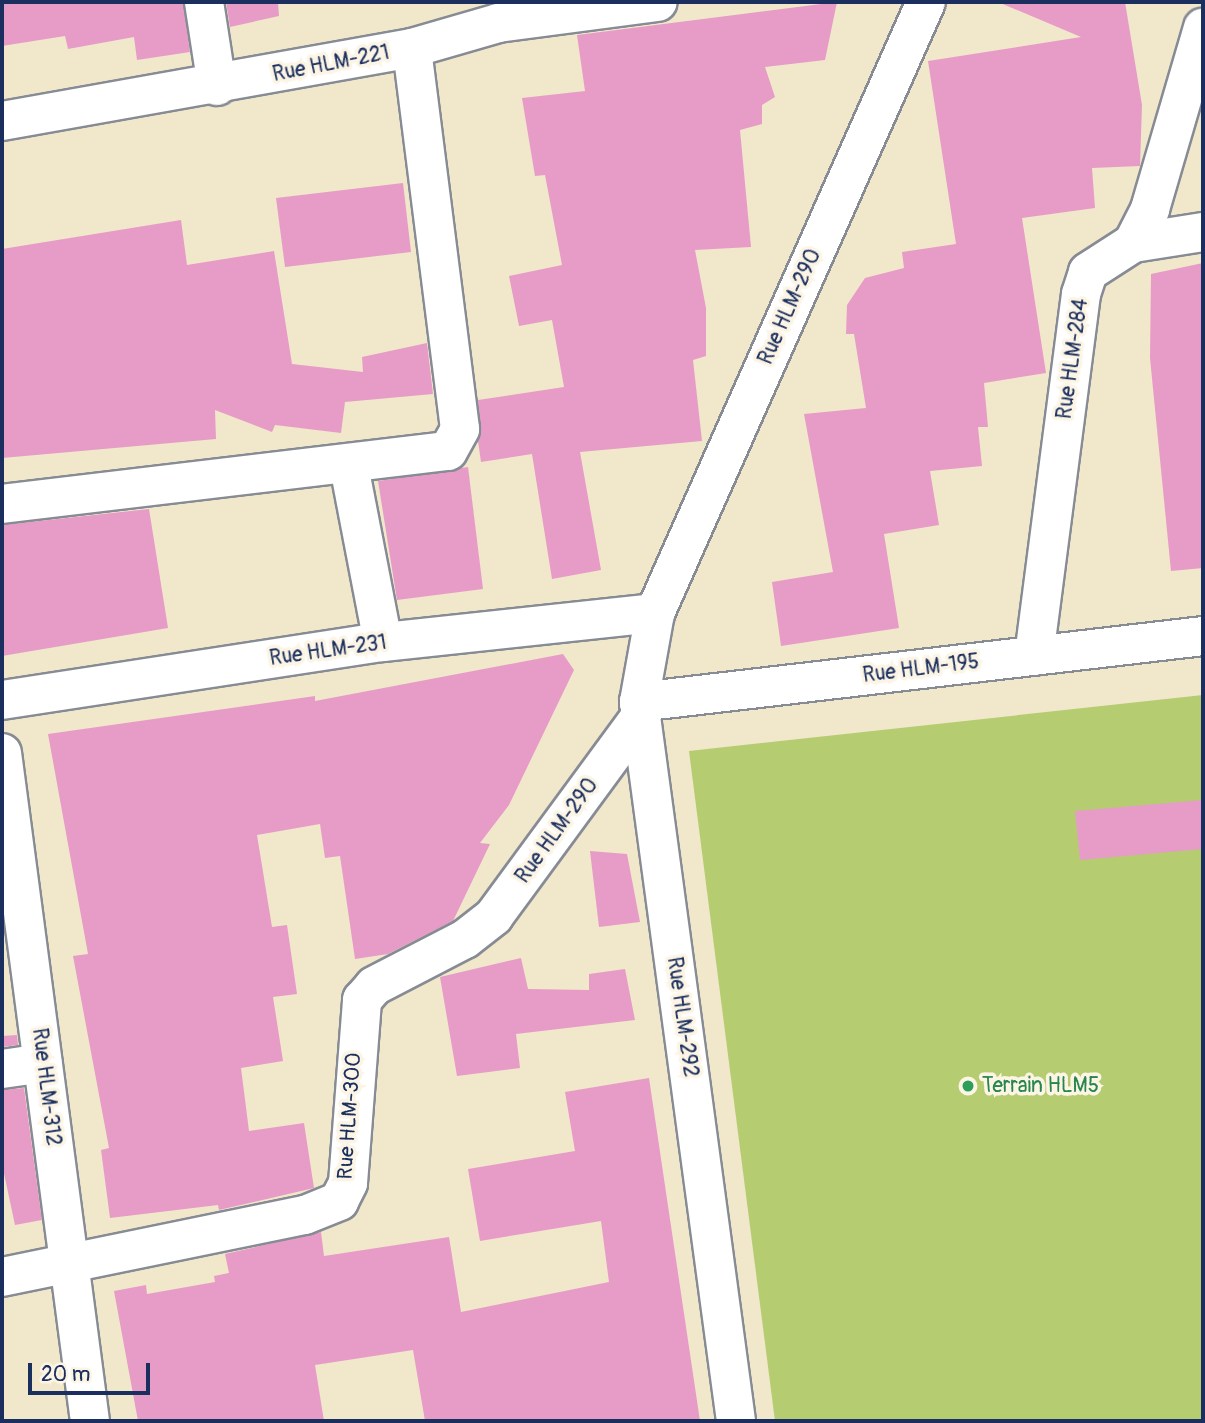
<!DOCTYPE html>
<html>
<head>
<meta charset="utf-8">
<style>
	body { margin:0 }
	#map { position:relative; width:1205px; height:1423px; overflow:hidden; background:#f1e7cb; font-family:Pangolin,sans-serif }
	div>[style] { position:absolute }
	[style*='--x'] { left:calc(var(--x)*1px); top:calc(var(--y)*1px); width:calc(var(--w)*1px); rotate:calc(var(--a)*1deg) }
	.green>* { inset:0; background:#b5cc71 }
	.building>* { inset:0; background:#e69cc7 }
	.roads { filter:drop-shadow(2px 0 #868b94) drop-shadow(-2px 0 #868b94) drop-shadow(0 2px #868b94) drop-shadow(0 -2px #868b94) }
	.minor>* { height:38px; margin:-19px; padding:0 19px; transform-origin:19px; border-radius:19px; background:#fff }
	.dots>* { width:19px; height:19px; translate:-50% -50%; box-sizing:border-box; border:4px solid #fcf5e5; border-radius:50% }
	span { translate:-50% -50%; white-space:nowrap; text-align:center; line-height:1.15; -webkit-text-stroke:7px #fcf5e5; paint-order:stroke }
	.street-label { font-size:21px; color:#1b2f5e }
	.leisure-label { font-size:21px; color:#27864d }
	.left { translate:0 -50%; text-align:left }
	.frame { position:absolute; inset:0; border:4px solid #1b2f5e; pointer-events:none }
	.scale { position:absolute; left:28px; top:1363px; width:122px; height:32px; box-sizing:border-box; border:4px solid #1b2f5e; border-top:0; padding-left:9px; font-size:21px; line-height:24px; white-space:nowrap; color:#1b2f5e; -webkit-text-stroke:5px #fcf5e5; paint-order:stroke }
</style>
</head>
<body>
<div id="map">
	<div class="green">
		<i style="clip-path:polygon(1203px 695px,1203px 1421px,775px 1421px,689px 751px)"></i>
	</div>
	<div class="building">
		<i style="clip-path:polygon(2px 2px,183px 2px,190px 52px,137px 60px,134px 37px,68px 49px,65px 36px,2px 46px)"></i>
		<i style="clip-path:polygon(226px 2px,278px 2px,279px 16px,230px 27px)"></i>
		<i style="clip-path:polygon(837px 2px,825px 60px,765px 67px,775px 97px,762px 105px,762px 124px,740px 130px,751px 247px,695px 250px,706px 308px,706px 356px,693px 360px,702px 441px,580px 452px,601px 570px,552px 579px,532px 454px,481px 462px,478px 441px,478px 400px,564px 387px,552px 320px,519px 326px,509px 276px,562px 265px,545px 175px,535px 176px,522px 98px,585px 91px,577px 35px)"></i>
		<i style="clip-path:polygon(998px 2px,1125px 2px,1142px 105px,1140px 166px,1092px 168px,1095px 208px,1022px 218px,1046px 373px,984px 383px,988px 427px,978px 427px,982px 466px,930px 471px,939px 525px,884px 534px,899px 628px,781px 646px,772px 582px,833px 572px,804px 414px,866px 408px,854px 334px,846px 334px,847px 305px,865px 278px,904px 268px,902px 252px,956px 244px,928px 61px,1081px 37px)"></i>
		<i style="clip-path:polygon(403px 183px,411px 252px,285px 267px,276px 198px)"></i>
		<i style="clip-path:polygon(181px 220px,187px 265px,274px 251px,292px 364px,363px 372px,362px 357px,427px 343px,433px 394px,345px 402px,341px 433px,275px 425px,272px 432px,215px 410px,216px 439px,2px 458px,2px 249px)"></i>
		<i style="clip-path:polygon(1203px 263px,1203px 568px,1171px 571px,1150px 358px,1151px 274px)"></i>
		<i style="clip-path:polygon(468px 467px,483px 589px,397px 600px,378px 481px)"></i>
		<i style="clip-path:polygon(149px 509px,168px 628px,2px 656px,2px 525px)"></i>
		<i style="clip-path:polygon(563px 654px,574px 670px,509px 805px,480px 843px,490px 844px,453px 921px,388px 954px,355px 959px,340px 856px,325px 858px,320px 824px,257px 835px,272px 927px,287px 925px,297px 994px,273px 997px,283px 1061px,241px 1068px,249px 1131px,304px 1123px,314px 1188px,219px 1210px,218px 1205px,110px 1218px,101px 1150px,109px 1148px,73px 956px,88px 954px,48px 734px,315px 696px,315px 701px)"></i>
		<i style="clip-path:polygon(1203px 800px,1203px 849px,1080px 860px,1075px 811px)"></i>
		<i style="clip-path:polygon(590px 851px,627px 854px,640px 922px,599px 927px)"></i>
		<i style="clip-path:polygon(521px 958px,528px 989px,589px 990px,589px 974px,625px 969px,635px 1020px,516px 1034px,520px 1068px,457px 1076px,440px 977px)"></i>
		<i style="clip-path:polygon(17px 1035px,18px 1045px,2px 1047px,2px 1036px)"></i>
		<i style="clip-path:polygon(649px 1078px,700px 1421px,425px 1421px,413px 1350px,315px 1365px,324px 1421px,138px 1421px,114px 1291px,146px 1285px,147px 1294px,215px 1282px,214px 1276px,229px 1273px,225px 1254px,321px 1232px,324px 1256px,449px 1237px,461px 1312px,609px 1282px,601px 1221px,480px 1241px,468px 1169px,575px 1151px,565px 1092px)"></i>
		<i style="clip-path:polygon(24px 1088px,42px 1220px,15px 1225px,2px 1164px,2px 1090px)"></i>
	</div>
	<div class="roads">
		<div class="minor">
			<i style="--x:204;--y:2;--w:85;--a:81.2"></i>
			<i style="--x:2;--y:121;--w:416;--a:-10.1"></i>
			<i style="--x:412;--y:48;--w:90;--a:-16.2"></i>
			<i style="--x:498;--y:23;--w:161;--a:-7.5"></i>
			<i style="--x:1133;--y:243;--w:71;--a:-8.9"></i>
			<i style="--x:349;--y:466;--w:179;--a:79.1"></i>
			<i style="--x:2;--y:504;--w:449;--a:-6.8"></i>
			<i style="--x:448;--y:451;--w:25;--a:-61"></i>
			<i style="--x:460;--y:429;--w:384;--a:-97.2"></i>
			<i style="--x:1034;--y:656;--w:365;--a:-82.6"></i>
			<i style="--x:1081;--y:294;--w:23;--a:-72"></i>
			<i style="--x:1088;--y:272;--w:54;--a:-32.8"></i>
			<i style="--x:1133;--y:243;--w:38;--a:-63"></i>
			<i style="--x:1150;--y:209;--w:189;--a:-73.7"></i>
			<i style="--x:2;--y:700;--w:385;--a:-8.7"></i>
			<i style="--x:383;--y:642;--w:274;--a:-6.1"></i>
			<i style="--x:639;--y:702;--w:568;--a:-6.67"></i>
			<i style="--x:2;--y:753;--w:674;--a:82.5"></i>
			<i style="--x:2;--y:1069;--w:41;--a:-8.3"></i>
			<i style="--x:2;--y:1277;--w:309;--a:-11.6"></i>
			<i style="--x:305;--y:1215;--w:37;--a:-22"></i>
			<i style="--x:339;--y:1201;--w:20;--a:-63"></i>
			<i style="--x:348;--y:1183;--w:184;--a:-85.6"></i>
			<i style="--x:362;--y:1000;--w:18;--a:-49"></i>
			<i style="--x:374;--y:986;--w:102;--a:-27.3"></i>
			<i style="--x:465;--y:939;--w:37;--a:-38"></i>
			<i style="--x:494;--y:916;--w:248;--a:-53.7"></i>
			<i style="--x:736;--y:1421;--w:726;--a:-97.68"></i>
			<i style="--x:639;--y:702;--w:90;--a:-79.8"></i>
			<i style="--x:655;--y:613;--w:668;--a:-66.08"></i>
		</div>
	</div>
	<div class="dots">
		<i style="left:968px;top:1086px;background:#2e9e5b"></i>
	</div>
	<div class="street-label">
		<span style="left:331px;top:64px;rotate:-11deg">Rue HLM-221</span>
		<span style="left:790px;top:307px;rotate:-66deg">Rue HLM-290</span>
		<span style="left:1073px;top:359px;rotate:-82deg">Rue HLM-284</span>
		<span style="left:328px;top:651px;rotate:-8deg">Rue HLM-231</span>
		<span style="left:921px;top:669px;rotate:-7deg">Rue HLM-195</span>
		<span style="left:557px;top:831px;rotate:-54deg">Rue HLM-290</span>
		<span style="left:682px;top:1017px;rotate:82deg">Rue HLM-292</span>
		<span style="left:46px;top:1087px;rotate:83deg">Rue HLM-312</span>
		<span style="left:350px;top:1116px;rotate:-86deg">Rue HLM-300</span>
	</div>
	<div class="leisure-label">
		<span class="left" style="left:982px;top:1086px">Terrain HLM5</span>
	</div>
	<div class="frame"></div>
	<div class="scale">20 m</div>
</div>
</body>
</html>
